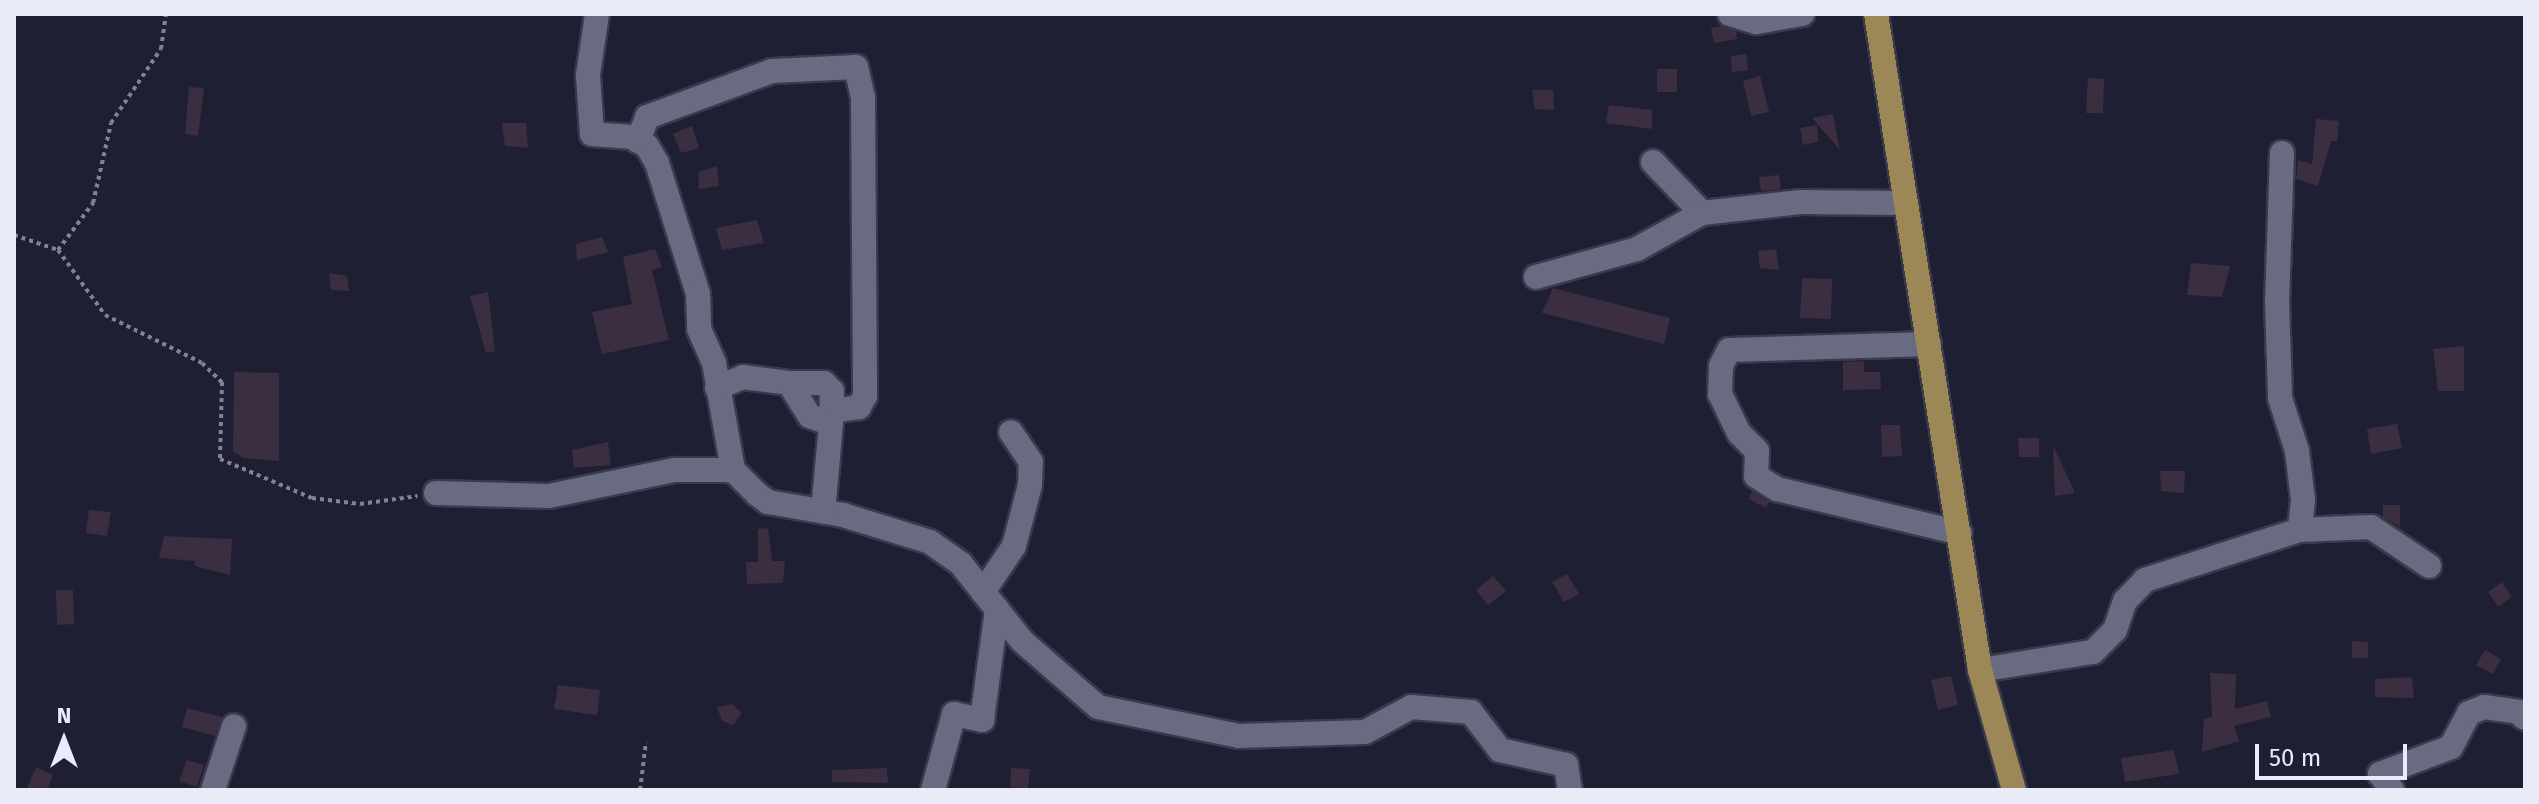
<!DOCTYPE html>
<html>
<head>
<meta charset="utf-8">
<style>
	body { margin:0 }
	#map { position:relative; width:2539px; height:804px; overflow:hidden; background:#1e1f33; font-family:"Fira Sans",sans-serif }
	div>[style] { position:absolute }
	[style*='--x'] { left:calc(var(--x)*1px); top:calc(var(--y)*1px); width:calc(var(--w)*1px); rotate:calc(var(--a)*1deg) }
	.building>* { inset:0; background:#3b2e41 }
	.path>* { height:4px; margin-top:-2px; transform-origin:0; background:repeating-linear-gradient(90deg,#818293 0 4px,transparent 0 8px) }
	.roads { filter:drop-shadow(2px 0 #3a3a4b) drop-shadow(-2px 0 #3a3a4b) drop-shadow(0 2px #3a3a4b) drop-shadow(0 -2px #3a3a4b) }
	.minor>* { height:24px; margin:-12px; padding:0 12px; transform-origin:12px; border-radius:12px; background:#696b83 }
	.major>* { height:24px; margin:-12px; padding:0 12px; transform-origin:12px; border-radius:12px; background:#9b8856 }
	span { translate:-50% -50%; white-space:nowrap; text-align:center; line-height:1.15; -webkit-text-stroke:8px #1e1f33; paint-order:stroke }
	.frame { position:absolute; inset:0; border:16px solid #eaebf9; pointer-events:none }
	.north { position:absolute; left:24px; top:700px; width:80px; height:80px; -webkit-text-stroke:6px #1e1f33; paint-order:stroke; rotate:0deg; font-size:22px; font-weight:700; line-height:32px; text-align:center; color:#eaebf9 }
	.north::after { content:''; display:block; margin:auto; width:28px; height:36px; background:#eaebf9; clip-path:polygon(50% 0,100% 100%,50% 72%,0 100%) }
	.scale { position:absolute; left:2255px; top:744px; width:152px; height:36px; box-sizing:border-box; border:4px solid #eaebf9; border-top:0; padding-left:10px; font-size:24px; line-height:28px; white-space:nowrap; color:#eaebf9; -webkit-text-stroke:6px #1e1f33; paint-order:stroke }
</style>
</head>
<body>
<div id="map">
	<div class="building">
		<i style="clip-path:polygon(1722px 26px,1736px 31px,1737px 39px,1714px 43px,1711px 28px)"></i>
		<i style="clip-path:polygon(1746px 54px,1748px 70px,1732px 72px,1731px 56px)"></i>
		<i style="clip-path:polygon(1657px 69px,1677px 69px,1677px 92px,1657px 92px)"></i>
		<i style="clip-path:polygon(1760px 76px,1769px 112px,1751px 116px,1743px 81px)"></i>
		<i style="clip-path:polygon(2088px 78px,2104px 79px,2103px 113px,2086px 113px)"></i>
		<i style="clip-path:polygon(189px 87px,204px 88px,198px 136px,185px 134px)"></i>
		<i style="clip-path:polygon(1532px 90px,1553px 90px,1554px 110px,1535px 109px)"></i>
		<i style="clip-path:polygon(1609px 105px,1652px 110px,1652px 129px,1606px 123px)"></i>
		<i style="clip-path:polygon(1833px 114px,1840px 150px,1812px 118px)"></i>
		<i style="clip-path:polygon(2316px 119px,2339px 121px,2337px 141px,2331px 141px,2318px 186px,2296px 179px,2298px 160px,2312px 164px)"></i>
		<i style="clip-path:polygon(502px 123px,526px 123px,528px 148px,505px 146px)"></i>
		<i style="clip-path:polygon(1817px 125px,1818px 142px,1803px 145px,1800px 128px)"></i>
		<i style="clip-path:polygon(692px 126px,699px 148px,681px 153px,673px 134px)"></i>
		<i style="clip-path:polygon(717px 166px,719px 186px,699px 189px,698px 172px)"></i>
		<i style="clip-path:polygon(1779px 175px,1781px 189px,1761px 191px,1759px 177px)"></i>
		<i style="clip-path:polygon(757px 220px,764px 243px,722px 250px,716px 228px)"></i>
		<i style="clip-path:polygon(602px 237px,608px 252px,577px 260px,576px 244px)"></i>
		<i style="clip-path:polygon(655px 249px,662px 267px,652px 270px,669px 340px,602px 354px,592px 312px,632px 304px,623px 257px)"></i>
		<i style="clip-path:polygon(1776px 249px,1779px 270px,1760px 268px,1758px 251px)"></i>
		<i style="clip-path:polygon(2191px 263px,2230px 266px,2222px 297px,2187px 295px)"></i>
		<i style="clip-path:polygon(329px 273px,347px 276px,349px 291px,331px 290px)"></i>
		<i style="clip-path:polygon(1802px 278px,1832px 279px,1831px 319px,1800px 318px)"></i>
		<i style="clip-path:polygon(1553px 288px,1670px 318px,1664px 344px,1542px 313px)"></i>
		<i style="clip-path:polygon(488px 292px,495px 351px,486px 353px,470px 296px)"></i>
		<i style="clip-path:polygon(2464px 346px,2464px 391px,2438px 391px,2433px 349px)"></i>
		<i style="clip-path:polygon(1864px 361px,1864px 372px,1880px 372px,1881px 389px,1843px 390px,1843px 362px)"></i>
		<i style="clip-path:polygon(234px 372px,279px 373px,279px 461px,243px 458px,233px 451px)"></i>
		<i style="clip-path:polygon(2397px 424px,2402px 448px,2371px 454px,2367px 429px)"></i>
		<i style="clip-path:polygon(1881px 425px,1900px 425px,1902px 456px,1882px 457px)"></i>
		<i style="clip-path:polygon(2018px 438px,2039px 438px,2039px 457px,2019px 457px)"></i>
		<i style="clip-path:polygon(608px 442px,611px 465px,574px 468px,572px 450px)"></i>
		<i style="clip-path:polygon(2053px 445px,2075px 493px,2055px 496px)"></i>
		<i style="clip-path:polygon(2160px 471px,2185px 471px,2184px 493px,2161px 491px)"></i>
		<i style="clip-path:polygon(1752px 491px,1769px 502px,1766px 508px,1749px 499px)"></i>
		<i style="clip-path:polygon(2383px 505px,2400px 505px,2400px 527px,2383px 517px)"></i>
		<i style="clip-path:polygon(89px 510px,111px 512px,107px 536px,86px 533px)"></i>
		<i style="clip-path:polygon(768px 528px,772px 561px,785px 561px,783px 583px,747px 584px,746px 562px,758px 562px,758px 529px)"></i>
		<i style="clip-path:polygon(164px 536px,232px 539px,230px 575px,195px 566px,195px 561px,159px 558px)"></i>
		<i style="clip-path:polygon(1567px 574px,1579px 594px,1564px 602px,1552px 582px)"></i>
		<i style="clip-path:polygon(1493px 576px,1506px 591px,1488px 605px,1476px 590px)"></i>
		<i style="clip-path:polygon(2502px 582px,2512px 597px,2498px 607px,2488px 592px)"></i>
		<i style="clip-path:polygon(56px 590px,73px 590px,74px 624px,57px 625px)"></i>
		<i style="clip-path:polygon(2352px 641px,2368px 642px,2368px 658px,2352px 658px)"></i>
		<i style="clip-path:polygon(2485px 650px,2501px 659px,2493px 674px,2476px 665px)"></i>
		<i style="clip-path:polygon(2210px 673px,2236px 674px,2235px 709px,2267px 701px,2271px 717px,2234px 726px,2239px 741px,2202px 752px,2204px 719px,2212px 716px)"></i>
		<i style="clip-path:polygon(1951px 676px,1958px 705px,1938px 710px,1931px 680px)"></i>
		<i style="clip-path:polygon(2412px 677px,2414px 698px,2375px 697px,2375px 679px)"></i>
		<i style="clip-path:polygon(558px 685px,600px 690px,597px 715px,554px 709px)"></i>
		<i style="clip-path:polygon(732px 704px,742px 713px,733px 725px,722px 721px,717px 707px)"></i>
		<i style="clip-path:polygon(187px 708px,222px 717px,215px 736px,182px 727px)"></i>
		<i style="clip-path:polygon(2174px 750px,2179px 774px,2125px 782px,2121px 758px)"></i>
		<i style="clip-path:polygon(187px 760px,204px 765px,197px 787px,179px 781px)"></i>
		<i style="clip-path:polygon(36px 767px,53px 775px,47px 790px,26px 790px)"></i>
		<i style="clip-path:polygon(887px 768px,888px 783px,832px 782px,832px 770px)"></i>
		<i style="clip-path:polygon(1011px 768px,1030px 769px,1028px 789px,1010px 787px)"></i>
	</div>
	<div class="path">
		<i style="--x:14;--y:235;--w:46;--a:18.8"></i>
		<i style="--x:58;--y:250;--w:80;--a:54.1"></i>
		<i style="--x:105;--y:315;--w:108;--a:26.3"></i>
		<i style="--x:202;--y:363;--w:28;--a:44"></i>
		<i style="--x:222;--y:382;--w:77;--a:91.5"></i>
		<i style="--x:220;--y:459;--w:100;--a:23"></i>
		<i style="--x:312;--y:498;--w:48;--a:7.1"></i>
		<i style="--x:360;--y:504;--w:58;--a:-8"></i>
		<i style="--x:58;--y:250;--w:59;--a:-53.3"></i>
		<i style="--x:93;--y:203;--w:82;--a:-77.3"></i>
		<i style="--x:111;--y:123;--w:89;--a:-56"></i>
		<i style="--x:161;--y:49;--w:35;--a:-82"></i>
		<i style="--x:640;--y:790;--w:48;--a:-82.9"></i>
	</div>
	<div class="roads">
		<div class="minor">
			<i style="--x:597;--y:14;--w:62;--a:98.4"></i>
			<i style="--x:588;--y:75;--w:59;--a:86.1"></i>
			<i style="--x:592;--y:134;--w:40;--a:4.3"></i>
			<i style="--x:632;--y:137;--w:17;--a:31"></i>
			<i style="--x:647;--y:146;--w:20;--a:60"></i>
			<i style="--x:657;--y:163;--w:137;--a:72.6"></i>
			<i style="--x:698;--y:294;--w:35;--a:88"></i>
			<i style="--x:699;--y:329;--w:37;--a:66"></i>
			<i style="--x:714;--y:363;--w:109;--a:79.9"></i>
			<i style="--x:733;--y:470;--w:34;--a:45"></i>
			<i style="--x:757;--y:494;--w:14;--a:36"></i>
			<i style="--x:768;--y:502;--w:76;--a:9.8"></i>
			<i style="--x:843;--y:515;--w:91;--a:17.2"></i>
			<i style="--x:930;--y:542;--w:38;--a:35"></i>
			<i style="--x:961;--y:564;--w:98;--a:51.6"></i>
			<i style="--x:1022;--y:641;--w:101;--a:41"></i>
			<i style="--x:1098;--y:707;--w:144;--a:11.6"></i>
			<i style="--x:1239;--y:736;--w:126;--a:-1.8"></i>
			<i style="--x:1365;--y:732;--w:52;--a:-28.5"></i>
			<i style="--x:1411;--y:707;--w:60;--a:4.8"></i>
			<i style="--x:1471;--y:712;--w:48;--a:52.7"></i>
			<i style="--x:1500;--y:750;--w:68;--a:12.8"></i>
			<i style="--x:1566;--y:765;--w:25;--a:81"></i>
			<i style="--x:1730;--y:14;--w:28;--a:17"></i>
			<i style="--x:1757;--y:22;--w:46;--a:-10.1"></i>
			<i style="--x:638;--y:141;--w:26;--a:-69"></i>
			<i style="--x:647;--y:117;--w:133;--a:-20.2"></i>
			<i style="--x:772;--y:71;--w:84;--a:-2.7"></i>
			<i style="--x:856;--y:67;--w:32;--a:77"></i>
			<i style="--x:863;--y:98;--w:298;--a:89.6"></i>
			<i style="--x:865;--y:396;--w:13;--a:119"></i>
			<i style="--x:859;--y:407;--w:25;--a:171"></i>
			<i style="--x:2282;--y:153;--w:147;--a:91.9"></i>
			<i style="--x:2277;--y:300;--w:98;--a:88.2"></i>
			<i style="--x:2280;--y:398;--w:56;--a:72.2"></i>
			<i style="--x:2297;--y:451;--w:49;--a:83"></i>
			<i style="--x:2303;--y:500;--w:30;--a:96"></i>
			<i style="--x:1653;--y:162;--w:71;--a:46.1"></i>
			<i style="--x:1536;--y:277;--w:105;--a:-15.5"></i>
			<i style="--x:1637;--y:249;--w:74;--a:-29"></i>
			<i style="--x:1702;--y:213;--w:99;--a:-6.4"></i>
			<i style="--x:1800;--y:202;--w:105;--a:0.5"></i>
			<i style="--x:1929;--y:344;--w:200;--a:178.3"></i>
			<i style="--x:1729;--y:350;--w:18;--a:117"></i>
			<i style="--x:1721;--y:366;--w:28;--a:92"></i>
			<i style="--x:1720;--y:394;--w:43;--a:64"></i>
			<i style="--x:1739;--y:433;--w:25;--a:45"></i>
			<i style="--x:1757;--y:451;--w:25;--a:92"></i>
			<i style="--x:1756;--y:476;--w:25;--a:32"></i>
			<i style="--x:1777;--y:489;--w:188;--a:13.5"></i>
			<i style="--x:789;--y:383;--w:35;--a:0"></i>
			<i style="--x:824;--y:383;--w:11;--a:45"></i>
			<i style="--x:832;--y:391;--w:33;--a:92"></i>
			<i style="--x:717;--y:388;--w:28;--a:-23"></i>
			<i style="--x:743;--y:377;--w:46;--a:7.4"></i>
			<i style="--x:789;--y:383;--w:39;--a:58"></i>
			<i style="--x:810;--y:416;--w:22;--a:21"></i>
			<i style="--x:831;--y:424;--w:88;--a:95.2"></i>
			<i style="--x:436;--y:493;--w:113;--a:1.5"></i>
			<i style="--x:549;--y:496;--w:129;--a:-11.7"></i>
			<i style="--x:675;--y:470;--w:58;--a:0"></i>
			<i style="--x:983;--y:592;--w:55;--a:-56"></i>
			<i style="--x:1014;--y:546;--w:63;--a:-75.3"></i>
			<i style="--x:1030;--y:485;--w:23;--a:-88"></i>
			<i style="--x:1031;--y:462;--w:36;--a:-124"></i>
			<i style="--x:1980;--y:670;--w:114;--a:-9.1"></i>
			<i style="--x:2093;--y:652;--w:31;--a:-45"></i>
			<i style="--x:2115;--y:630;--w:31;--a:-71"></i>
			<i style="--x:2125;--y:601;--w:29;--a:-46"></i>
			<i style="--x:2145;--y:580;--w:163;--a:-17.9"></i>
			<i style="--x:2300;--y:530;--w:71;--a:-2.4"></i>
			<i style="--x:2371;--y:527;--w:70;--a:33.9"></i>
			<i style="--x:213;--y:790;--w:67;--a:-71.8"></i>
			<i style="--x:933;--y:790;--w:79;--a:-74.6"></i>
			<i style="--x:954;--y:714;--w:29;--a:12"></i>
			<i style="--x:982;--y:720;--w:112;--a:-82.3"></i>
			<i style="--x:2392;--y:790;--w:20;--a:-127"></i>
			<i style="--x:2380;--y:774;--w:76;--a:-20.8"></i>
			<i style="--x:2451;--y:747;--w:38;--a:-62"></i>
			<i style="--x:2469;--y:713;--w:16;--a:-22"></i>
			<i style="--x:2484;--y:707;--w:34;--a:8"></i>
			<i style="--x:2518;--y:712;--w:9;--a:41"></i>
		</div>
		<div class="major">
			<i style="--x:1876;--y:14;--w:664;--a:80.99"></i>
			<i style="--x:1980;--y:670;--w:125;--a:74.2"></i>
		</div>
	</div>
	<div class="frame"></div>
	<div class="north">N</div>
	<div class="scale">50 m</div>
</div>
</body>
</html>
